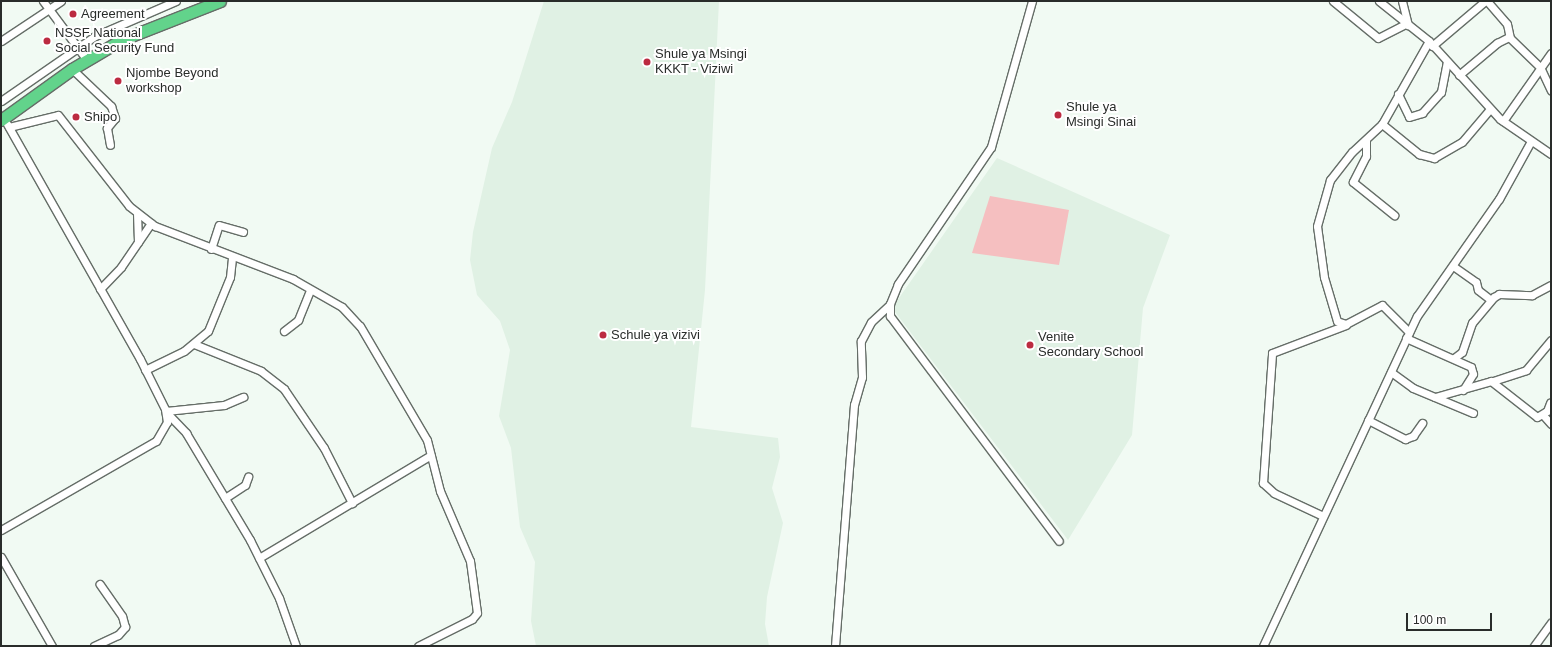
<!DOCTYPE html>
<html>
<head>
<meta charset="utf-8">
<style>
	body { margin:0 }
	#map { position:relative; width:1552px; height:647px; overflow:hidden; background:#f1faf3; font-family:Arial,sans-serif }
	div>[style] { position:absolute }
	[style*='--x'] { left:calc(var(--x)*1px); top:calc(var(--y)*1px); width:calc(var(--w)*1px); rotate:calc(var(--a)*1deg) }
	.built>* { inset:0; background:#e0f1e4 }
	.green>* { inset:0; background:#f5bfc0 }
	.roads { filter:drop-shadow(1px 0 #656d67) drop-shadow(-1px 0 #656d67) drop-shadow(0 1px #656d67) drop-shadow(0 -1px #656d67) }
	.minor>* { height:7px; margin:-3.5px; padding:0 3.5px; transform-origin:3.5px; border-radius:3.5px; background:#fff }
	.highway>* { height:11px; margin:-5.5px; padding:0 5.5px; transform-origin:5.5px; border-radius:5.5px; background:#62d38b }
	.dots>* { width:11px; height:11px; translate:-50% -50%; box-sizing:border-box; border:2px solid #fff; border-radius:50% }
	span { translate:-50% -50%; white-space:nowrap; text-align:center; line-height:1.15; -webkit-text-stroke:4px #fff; paint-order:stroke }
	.poi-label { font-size:13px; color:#292c2a }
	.left { translate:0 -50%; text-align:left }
	.frame { position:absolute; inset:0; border:2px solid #292c2a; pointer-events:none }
	.scale { position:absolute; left:1406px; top:613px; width:86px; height:18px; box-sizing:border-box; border:2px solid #292c2a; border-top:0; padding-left:5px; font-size:12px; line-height:14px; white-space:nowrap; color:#292c2a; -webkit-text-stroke:3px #fff; paint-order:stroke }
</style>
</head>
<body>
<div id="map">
	<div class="built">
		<i style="clip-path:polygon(544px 1px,719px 1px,705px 290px,691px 427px,778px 438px,780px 457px,772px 488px,783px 523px,767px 597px,765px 624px,769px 646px,536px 646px,531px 621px,535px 562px,520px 527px,511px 448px,499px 416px,510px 350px,500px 321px,477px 295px,470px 260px,473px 232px,492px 148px,512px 102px)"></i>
		<i style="clip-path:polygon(997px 158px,1170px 235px,1143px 308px,1132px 435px,1068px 540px,892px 308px)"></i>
	</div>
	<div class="green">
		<i style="clip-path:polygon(990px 196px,1069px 210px,1059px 265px,972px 253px)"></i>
	</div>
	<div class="roads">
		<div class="minor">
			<i style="--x:43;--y:1;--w:74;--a:53.3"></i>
			<i style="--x:1032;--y:1;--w:152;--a:105.7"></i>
			<i style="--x:991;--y:147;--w:166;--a:124.2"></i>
			<i style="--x:898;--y:284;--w:22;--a:112"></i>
			<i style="--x:890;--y:304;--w:12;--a:90"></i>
			<i style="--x:890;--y:316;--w:281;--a:53.1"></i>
			<i style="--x:1333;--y:1;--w:58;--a:39.4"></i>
			<i style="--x:1378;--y:38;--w:31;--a:-27"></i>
			<i style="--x:1379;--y:1;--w:64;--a:38.7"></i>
			<i style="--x:1429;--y:41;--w:105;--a:47.7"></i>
			<i style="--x:1500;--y:119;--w:62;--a:34.5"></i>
			<i style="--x:1402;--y:1;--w:25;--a:76"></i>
			<i style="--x:1487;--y:1;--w:30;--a:49"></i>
			<i style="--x:1507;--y:24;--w:14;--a:78"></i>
			<i style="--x:1;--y:41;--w:72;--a:-33.7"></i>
			<i style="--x:1432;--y:46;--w:70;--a:-40.3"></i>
			<i style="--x:72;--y:69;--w:54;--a:43.5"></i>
			<i style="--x:111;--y:106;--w:13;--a:72"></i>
			<i style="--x:115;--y:118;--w:13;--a:129"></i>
			<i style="--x:107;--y:128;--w:17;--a:80"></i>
			<i style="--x:1459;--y:75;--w:50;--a:-40.1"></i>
			<i style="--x:1497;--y:43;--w:13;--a:-27"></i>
			<i style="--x:1509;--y:37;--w:43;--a:44.1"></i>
			<i style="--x:1540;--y:67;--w:26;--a:65"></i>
			<i style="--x:1398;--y:94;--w:25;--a:64"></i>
			<i style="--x:1409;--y:117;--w:14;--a:-17"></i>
			<i style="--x:1422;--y:113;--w:28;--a:-48"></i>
			<i style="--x:1441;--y:92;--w:31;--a:-79"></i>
			<i style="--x:1;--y:101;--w:114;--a:-34.7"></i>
			<i style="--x:95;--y:36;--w:88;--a:-23.4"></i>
			<i style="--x:1503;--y:121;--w:83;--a:-54.8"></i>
			<i style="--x:1382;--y:124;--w:48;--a:39"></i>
			<i style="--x:1419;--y:154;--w:16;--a:15"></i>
			<i style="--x:1434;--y:158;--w:32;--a:-30"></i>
			<i style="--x:1462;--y:142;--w:43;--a:-49.7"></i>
			<i style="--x:9;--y:127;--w:50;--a:-13.8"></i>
			<i style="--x:58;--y:115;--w:115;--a:52"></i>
			<i style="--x:129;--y:206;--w:33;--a:38"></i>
			<i style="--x:155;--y:226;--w:148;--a:21"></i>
			<i style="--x:293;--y:279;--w:56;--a:29.7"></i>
			<i style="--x:342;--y:307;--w:26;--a:47"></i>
			<i style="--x:360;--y:326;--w:132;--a:59.6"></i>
			<i style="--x:427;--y:440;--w:53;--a:75.7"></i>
			<i style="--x:440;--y:491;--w:76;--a:66.8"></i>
			<i style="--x:470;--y:561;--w:52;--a:82.3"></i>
			<i style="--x:477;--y:613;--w:8;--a:130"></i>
			<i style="--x:472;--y:619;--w:60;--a:153.4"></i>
			<i style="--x:1366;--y:140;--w:16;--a:90"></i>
			<i style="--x:1366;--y:156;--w:29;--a:117"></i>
			<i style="--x:1353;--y:182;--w:53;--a:38.8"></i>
			<i style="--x:137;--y:213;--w:29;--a:88"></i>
			<i style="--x:211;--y:249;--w:25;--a:-72"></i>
			<i style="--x:219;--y:225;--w:25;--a:16"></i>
			<i style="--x:1453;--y:266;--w:28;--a:35"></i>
			<i style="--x:1476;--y:282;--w:8;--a:76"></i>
			<i style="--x:1478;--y:290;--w:16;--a:38"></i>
			<i style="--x:100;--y:289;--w:30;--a:-46"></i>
			<i style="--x:121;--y:267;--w:53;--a:-55.7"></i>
			<i style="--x:284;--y:331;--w:18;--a:-38"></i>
			<i style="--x:298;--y:320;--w:32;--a:-68"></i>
			<i style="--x:1409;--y:332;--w:38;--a:-135"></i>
			<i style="--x:1382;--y:305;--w:41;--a:152.2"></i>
			<i style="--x:1346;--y:324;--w:9;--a:-162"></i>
			<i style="--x:1337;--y:321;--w:46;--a:-106.5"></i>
			<i style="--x:1324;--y:277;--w:51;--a:-97.8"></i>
			<i style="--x:1317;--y:226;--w:48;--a:-74.2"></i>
			<i style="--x:1330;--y:180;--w:36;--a:-52"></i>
			<i style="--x:1352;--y:152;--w:41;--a:-43"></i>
			<i style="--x:1382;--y:124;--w:95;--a:-60.5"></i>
			<i style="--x:1406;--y:338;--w:71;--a:24"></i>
			<i style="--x:1471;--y:367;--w:7;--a:74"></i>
			<i style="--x:1473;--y:374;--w:19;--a:122"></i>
			<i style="--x:194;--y:344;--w:72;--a:21.9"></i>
			<i style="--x:261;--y:371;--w:29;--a:38"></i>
			<i style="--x:284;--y:389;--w:71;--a:55.9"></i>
			<i style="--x:324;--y:448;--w:62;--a:63"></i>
			<i style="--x:1454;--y:358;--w:10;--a:-37"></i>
			<i style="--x:1462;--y:352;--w:31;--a:-71"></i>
			<i style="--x:1472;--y:323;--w:34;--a:-50"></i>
			<i style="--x:1494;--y:297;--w:6;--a:-31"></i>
			<i style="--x:1499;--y:294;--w:33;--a:2"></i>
			<i style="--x:1532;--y:295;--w:21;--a:-28"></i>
			<i style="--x:145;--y:370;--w:43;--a:-26"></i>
			<i style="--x:184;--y:351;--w:31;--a:-40"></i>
			<i style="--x:208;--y:331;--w:58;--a:-67.8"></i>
			<i style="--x:230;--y:277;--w:20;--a:-84"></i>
			<i style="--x:1391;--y:372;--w:27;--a:36"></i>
			<i style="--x:1413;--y:388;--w:65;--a:22.6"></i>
			<i style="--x:1493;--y:381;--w:35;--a:-18"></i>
			<i style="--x:1526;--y:370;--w:39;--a:-50"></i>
			<i style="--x:1435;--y:397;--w:58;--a:-15.9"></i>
			<i style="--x:1491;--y:381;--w:58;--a:38"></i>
			<i style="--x:1537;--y:417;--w:12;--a:-31"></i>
			<i style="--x:1547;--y:411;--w:9;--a:-69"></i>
			<i style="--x:166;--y:411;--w:58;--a:-5.9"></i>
			<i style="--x:224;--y:405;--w:21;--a:-23"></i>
			<i style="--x:167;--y:413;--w:28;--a:46"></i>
			<i style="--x:186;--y:433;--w:125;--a:59.1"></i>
			<i style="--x:250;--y:540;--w:65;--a:63.4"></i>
			<i style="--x:279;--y:598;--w:51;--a:70.5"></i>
			<i style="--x:1543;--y:415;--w:12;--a:48"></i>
			<i style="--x:1368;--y:420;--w:42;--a:27.2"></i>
			<i style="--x:1405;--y:439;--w:9;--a:-21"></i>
			<i style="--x:1413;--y:436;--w:16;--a:-55"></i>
			<i style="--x:225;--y:498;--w:24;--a:-33"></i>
			<i style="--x:245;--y:485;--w:9;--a:-69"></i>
			<i style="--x:1323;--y:516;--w:54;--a:-154.9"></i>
			<i style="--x:1274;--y:493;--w:15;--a:-138"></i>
			<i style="--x:1263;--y:483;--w:130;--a:-86"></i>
			<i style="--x:1272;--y:353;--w:79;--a:-20.7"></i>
			<i style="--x:1;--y:530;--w:179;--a:-29.9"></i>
			<i style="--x:156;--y:441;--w:22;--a:-60"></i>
			<i style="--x:167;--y:422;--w:13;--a:-99"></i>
			<i style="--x:165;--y:409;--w:56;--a:-116.6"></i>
			<i style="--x:140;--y:359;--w:270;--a:-119.5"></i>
			<i style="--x:1;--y:557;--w:103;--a:60.2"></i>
			<i style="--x:259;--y:558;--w:200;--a:-30.9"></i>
			<i style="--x:94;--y:646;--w:26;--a:-25"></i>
			<i style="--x:118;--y:635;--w:11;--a:-49"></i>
			<i style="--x:125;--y:627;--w:11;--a:-105"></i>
			<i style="--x:122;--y:616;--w:39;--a:-125"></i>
			<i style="--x:835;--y:646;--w:242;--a:-85.5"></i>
			<i style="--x:854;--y:405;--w:29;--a:-74"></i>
			<i style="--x:862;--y:377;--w:36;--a:-92"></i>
			<i style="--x:861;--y:341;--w:21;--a:-62"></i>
			<i style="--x:871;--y:322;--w:26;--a:-43"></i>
			<i style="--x:1263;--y:646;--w:364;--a:-65"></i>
			<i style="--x:1417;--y:316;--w:143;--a:-55"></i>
			<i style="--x:1499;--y:199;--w:66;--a:-61.1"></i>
			<i style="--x:1534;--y:646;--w:29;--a:-54"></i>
		</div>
		<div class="highway">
			<i style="--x:1;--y:120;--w:87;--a:-35.7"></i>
			<i style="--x:72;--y:69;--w:59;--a:-30.5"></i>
			<i style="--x:123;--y:39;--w:104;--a:-21.4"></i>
		</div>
	</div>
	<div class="dots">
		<i style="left:73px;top:14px;background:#bc2b41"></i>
		<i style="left:47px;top:41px;background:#bc2b41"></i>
		<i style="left:647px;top:62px;background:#bc2b41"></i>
		<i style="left:118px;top:81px;background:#bc2b41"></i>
		<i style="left:1058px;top:115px;background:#bc2b41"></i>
		<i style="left:76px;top:117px;background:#bc2b41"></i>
		<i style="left:603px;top:335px;background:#bc2b41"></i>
		<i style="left:1030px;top:345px;background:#bc2b41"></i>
	</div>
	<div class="poi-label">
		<span class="left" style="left:81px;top:14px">Agreement</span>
		<span class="left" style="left:55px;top:41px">NSSF National<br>Social Security Fund</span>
		<span class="left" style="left:655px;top:62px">Shule ya Msingi<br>KKKT - Viziwi</span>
		<span class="left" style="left:126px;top:81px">Njombe Beyond<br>workshop</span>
		<span class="left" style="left:1066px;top:115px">Shule ya<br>Msingi Sinai</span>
		<span class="left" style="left:84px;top:117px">Shipo</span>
		<span class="left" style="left:611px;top:335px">Schule ya vizivi</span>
		<span class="left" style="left:1038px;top:345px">Venite<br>Secondary School</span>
	</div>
	<div class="frame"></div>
	<div class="scale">100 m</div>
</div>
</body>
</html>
